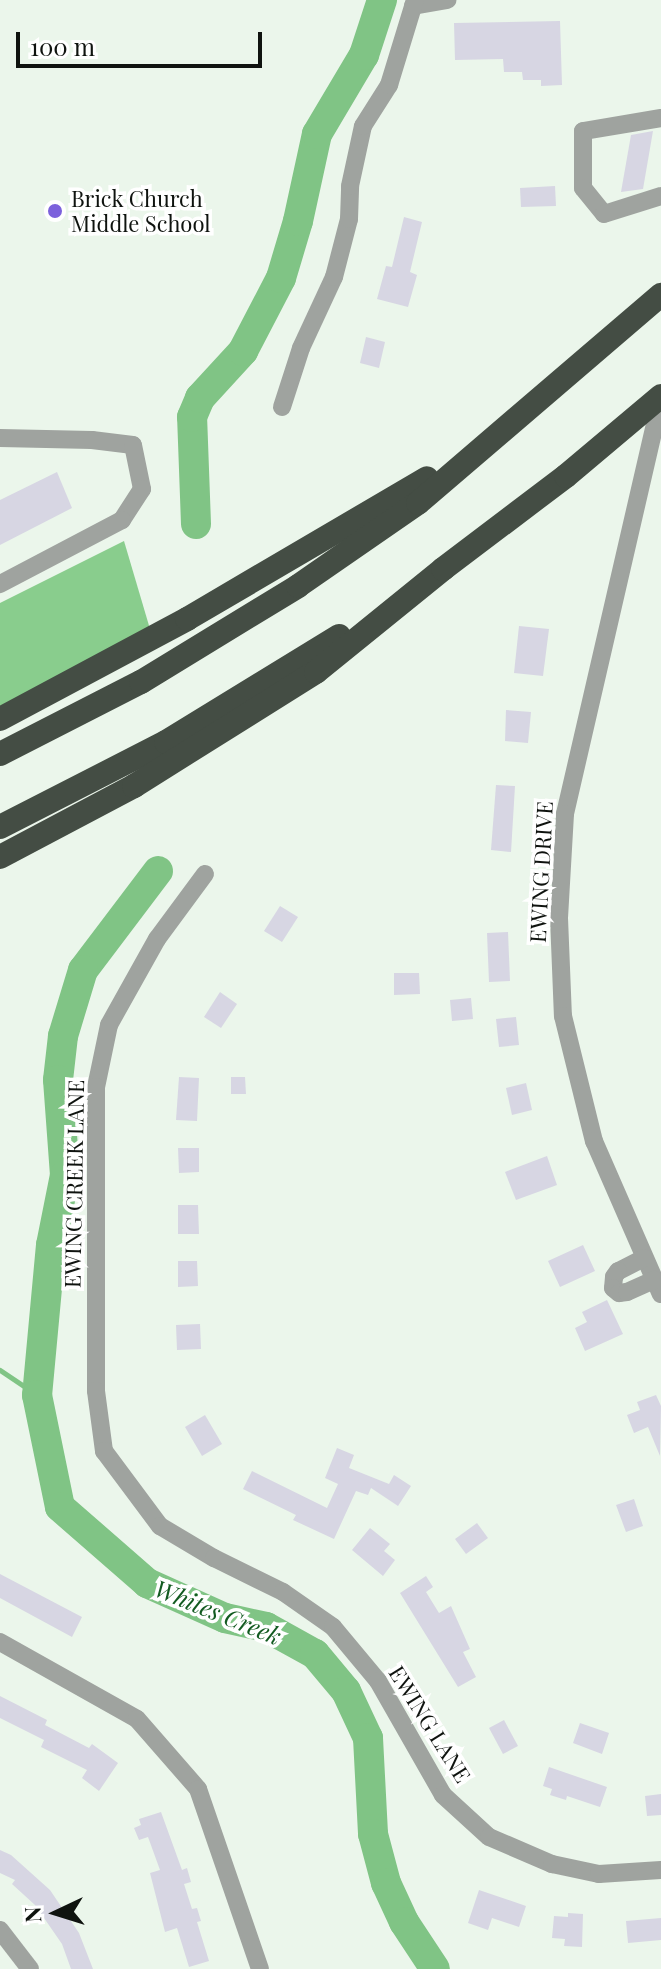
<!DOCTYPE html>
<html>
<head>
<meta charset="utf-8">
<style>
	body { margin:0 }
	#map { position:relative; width:661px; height:1969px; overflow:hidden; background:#ebf6eb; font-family:"Playfair Display",serif }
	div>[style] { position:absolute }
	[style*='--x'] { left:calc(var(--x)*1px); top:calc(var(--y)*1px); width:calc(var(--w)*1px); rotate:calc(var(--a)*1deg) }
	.forest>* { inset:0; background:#89cd8d }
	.stream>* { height:5px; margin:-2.5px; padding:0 2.5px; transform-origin:2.5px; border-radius:2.5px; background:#80c485 }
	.river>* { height:30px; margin:-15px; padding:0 15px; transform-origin:15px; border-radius:15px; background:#80c485 }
	.building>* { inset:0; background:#d7d6e3 }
	.minor>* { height:18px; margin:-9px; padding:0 9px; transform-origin:9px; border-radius:9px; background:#9fa39f }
	.highway>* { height:24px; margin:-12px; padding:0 12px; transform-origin:12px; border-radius:12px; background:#444d44 }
	.dots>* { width:22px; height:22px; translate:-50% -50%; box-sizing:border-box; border:4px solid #fff; border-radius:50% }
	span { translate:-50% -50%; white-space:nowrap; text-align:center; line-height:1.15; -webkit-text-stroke:7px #fff; paint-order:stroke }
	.poi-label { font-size:22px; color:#0f130f }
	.left { translate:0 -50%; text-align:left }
	.street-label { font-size:22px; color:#0f130f }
	.water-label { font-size:24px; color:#135b21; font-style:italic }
	.north { position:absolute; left:16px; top:1873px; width:80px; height:80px; -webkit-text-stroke:6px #fff; paint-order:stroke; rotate:266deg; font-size:22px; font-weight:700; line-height:32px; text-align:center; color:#0f130f }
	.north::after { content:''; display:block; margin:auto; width:28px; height:36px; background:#0f130f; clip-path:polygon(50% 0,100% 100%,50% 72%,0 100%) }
	.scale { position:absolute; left:16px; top:32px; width:246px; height:36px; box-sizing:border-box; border:4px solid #0f130f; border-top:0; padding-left:10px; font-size:24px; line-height:28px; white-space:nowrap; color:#0f130f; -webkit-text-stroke:6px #fff; paint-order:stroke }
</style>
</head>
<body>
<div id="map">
	<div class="forest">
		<i style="clip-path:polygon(124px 541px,150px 629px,0 708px,0 603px)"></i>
	</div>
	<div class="stream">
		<i style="--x:0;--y:1370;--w:45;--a:34"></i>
	</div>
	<div class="river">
		<i style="--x:196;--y:524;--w:107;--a:-92.1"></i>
		<i style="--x:192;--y:417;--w:21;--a:-67"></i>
		<i style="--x:200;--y:398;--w:64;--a:-47.5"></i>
		<i style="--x:243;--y:351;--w:82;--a:-62.5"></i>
		<i style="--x:281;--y:278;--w:59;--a:-73.4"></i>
		<i style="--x:298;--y:221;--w:89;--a:-77.7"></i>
		<i style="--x:317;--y:134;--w:92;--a:-59.3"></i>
		<i style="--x:364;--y:55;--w:58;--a:-71.9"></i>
		<i style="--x:158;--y:871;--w:124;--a:127.1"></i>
		<i style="--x:83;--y:970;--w:69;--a:106.9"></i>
		<i style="--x:63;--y:1036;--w:44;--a:96.5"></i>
		<i style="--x:58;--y:1080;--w:95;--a:85.8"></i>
		<i style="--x:65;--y:1175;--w:71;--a:101.3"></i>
		<i style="--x:51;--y:1245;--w:151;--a:95.3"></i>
		<i style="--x:37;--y:1395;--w:114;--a:78.4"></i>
		<i style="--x:60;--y:1507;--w:116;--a:41.1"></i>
		<i style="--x:147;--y:1583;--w:85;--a:24.2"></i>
		<i style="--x:225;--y:1618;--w:42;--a:12.4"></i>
		<i style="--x:266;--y:1627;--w:56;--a:28.9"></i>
		<i style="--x:315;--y:1654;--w:48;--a:50"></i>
		<i style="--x:346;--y:1691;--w:52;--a:64.9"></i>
		<i style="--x:368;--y:1738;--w:96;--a:87"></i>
		<i style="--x:373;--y:1834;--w:51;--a:75.1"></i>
		<i style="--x:386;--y:1883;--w:43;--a:65.2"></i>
		<i style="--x:404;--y:1922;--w:56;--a:56.6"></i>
	</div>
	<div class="building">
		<i style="clip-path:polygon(560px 21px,562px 85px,541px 86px,541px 80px,523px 80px,522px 72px,504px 72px,503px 59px,455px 60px,454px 23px)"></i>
		<i style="clip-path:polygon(653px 131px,643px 189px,621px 192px,631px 135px)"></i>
		<i style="clip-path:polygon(555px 186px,556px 206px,521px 207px,520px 188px)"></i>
		<i style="clip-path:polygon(404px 217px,422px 222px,410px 272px,417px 275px,408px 307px,377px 299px,386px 266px,392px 267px)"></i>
		<i style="clip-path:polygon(366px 337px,385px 342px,379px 368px,360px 363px)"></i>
		<i style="clip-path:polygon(57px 472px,72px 508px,0 545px,0 500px)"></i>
		<i style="clip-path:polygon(519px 626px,549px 629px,543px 676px,514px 673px)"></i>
		<i style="clip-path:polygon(506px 710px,531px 712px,528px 743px,505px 741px)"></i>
		<i style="clip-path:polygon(496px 785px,515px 786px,511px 852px,491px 850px)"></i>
		<i style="clip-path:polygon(280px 906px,298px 917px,282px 942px,264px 931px)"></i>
		<i style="clip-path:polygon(508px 932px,510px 981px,489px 982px,487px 933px)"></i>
		<i style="clip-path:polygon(394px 973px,419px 973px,420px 994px,394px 995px)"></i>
		<i style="clip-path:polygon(220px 992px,237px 1004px,221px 1028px,204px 1017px)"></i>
		<i style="clip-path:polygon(471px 998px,473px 1019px,452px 1021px,450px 1000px)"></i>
		<i style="clip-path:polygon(516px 1017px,519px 1045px,499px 1047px,496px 1019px)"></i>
		<i style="clip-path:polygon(179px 1077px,199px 1078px,197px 1121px,176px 1120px)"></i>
		<i style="clip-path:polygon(231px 1077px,245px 1077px,246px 1094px,231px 1094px)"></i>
		<i style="clip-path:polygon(526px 1083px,532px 1110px,512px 1115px,506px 1088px)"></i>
		<i style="clip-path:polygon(178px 1148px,199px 1148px,199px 1172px,179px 1173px)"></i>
		<i style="clip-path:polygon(547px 1156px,557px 1185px,516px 1200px,505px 1172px)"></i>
		<i style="clip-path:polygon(178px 1205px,198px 1205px,199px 1234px,178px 1234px)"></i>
		<i style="clip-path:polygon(583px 1245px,595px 1271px,560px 1287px,548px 1261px)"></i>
		<i style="clip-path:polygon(178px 1261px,197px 1261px,198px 1286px,178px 1287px)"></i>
		<i style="clip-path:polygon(607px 1300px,623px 1334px,585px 1351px,575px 1328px,587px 1322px,582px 1312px)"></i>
		<i style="clip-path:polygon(200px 1324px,201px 1349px,177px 1350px,176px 1325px)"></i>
		<i style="clip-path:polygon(656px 1395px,661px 1406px,660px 1456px,648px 1427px,634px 1433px,627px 1415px,640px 1410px,637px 1402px)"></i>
		<i style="clip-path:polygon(205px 1415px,222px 1444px,202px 1456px,185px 1427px)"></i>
		<i style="clip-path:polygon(337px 1448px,354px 1455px,349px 1468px,389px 1484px,394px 1475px,411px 1486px,398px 1506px,371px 1488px,368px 1495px,356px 1491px,334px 1539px,293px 1520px,296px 1515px,243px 1489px,252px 1471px,327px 1508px,338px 1484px,325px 1478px)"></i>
		<i style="clip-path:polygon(634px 1499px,643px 1526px,626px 1532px,616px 1505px)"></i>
		<i style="clip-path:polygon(477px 1523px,488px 1538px,466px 1554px,455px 1539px)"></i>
		<i style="clip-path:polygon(370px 1528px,390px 1544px,384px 1551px,395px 1560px,383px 1576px,352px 1550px)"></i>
		<i style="clip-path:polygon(0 1574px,82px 1617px,72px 1637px,0 1598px)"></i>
		<i style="clip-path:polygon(426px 1576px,433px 1587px,426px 1592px,439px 1613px,451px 1606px,470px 1649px,463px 1652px,476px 1677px,458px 1687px,400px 1593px)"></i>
		<i style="clip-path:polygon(0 1696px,47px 1720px,45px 1725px,89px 1748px,92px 1744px,118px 1763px,99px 1791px,82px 1778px,87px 1770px,41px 1747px,44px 1740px,0 1718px)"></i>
		<i style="clip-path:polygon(504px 1720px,518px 1746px,503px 1754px,489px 1728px)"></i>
		<i style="clip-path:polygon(580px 1723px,609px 1733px,602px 1754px,573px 1743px)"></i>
		<i style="clip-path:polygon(549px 1767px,607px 1787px,600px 1807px,567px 1796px,566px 1800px,550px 1795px,552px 1789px,543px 1786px)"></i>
		<i style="clip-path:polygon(661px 1794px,661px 1815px,647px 1816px,645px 1796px)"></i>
		<i style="clip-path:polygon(161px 1812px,182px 1870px,187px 1868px,191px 1882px,184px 1884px,192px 1909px,197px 1908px,201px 1921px,197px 1922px,209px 1961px,189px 1967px,177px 1928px,165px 1932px,150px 1873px,160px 1870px,148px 1837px,139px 1840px,134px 1828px,141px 1825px,139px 1819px)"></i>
		<i style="clip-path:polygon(0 1850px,11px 1855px,50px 1890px,79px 1933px,93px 1969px,71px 1969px,62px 1944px,35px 1905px,12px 1884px,15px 1880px,0 1873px)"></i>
		<i style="clip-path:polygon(479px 1890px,526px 1906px,519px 1927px,492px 1918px,488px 1930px,468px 1923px)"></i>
		<i style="clip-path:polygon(568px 1913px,583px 1914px,582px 1947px,564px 1946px,565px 1939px,552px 1938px,554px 1916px,568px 1917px)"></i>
		<i style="clip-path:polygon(661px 1918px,661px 1940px,628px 1943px,626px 1921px)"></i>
	</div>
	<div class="minor">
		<i style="--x:413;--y:6;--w:35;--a:-10"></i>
		<i style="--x:661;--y:118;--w:79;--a:170.5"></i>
		<i style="--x:583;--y:131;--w:57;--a:90"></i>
		<i style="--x:583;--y:188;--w:33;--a:51"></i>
		<i style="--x:604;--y:214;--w:60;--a:-17.5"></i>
		<i style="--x:661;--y:398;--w:427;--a:103"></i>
		<i style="--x:565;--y:814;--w:104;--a:93.3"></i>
		<i style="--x:559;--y:918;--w:98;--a:87.7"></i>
		<i style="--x:563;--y:1016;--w:129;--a:76.1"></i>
		<i style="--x:594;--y:1141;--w:167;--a:66.4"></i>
		<i style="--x:282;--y:407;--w:62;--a:-72.1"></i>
		<i style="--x:301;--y:348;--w:78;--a:-65.1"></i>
		<i style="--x:334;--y:277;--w:60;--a:-75.5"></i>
		<i style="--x:349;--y:219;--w:33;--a:-88"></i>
		<i style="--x:350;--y:186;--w:61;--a:-77.8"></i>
		<i style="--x:363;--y:126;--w:49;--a:-57.6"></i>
		<i style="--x:389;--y:85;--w:89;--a:-73"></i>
		<i style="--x:0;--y:438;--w:92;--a:1.2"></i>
		<i style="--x:92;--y:440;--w:41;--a:7"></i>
		<i style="--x:133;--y:445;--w:45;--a:78.4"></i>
		<i style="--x:142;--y:489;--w:37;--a:123"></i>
		<i style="--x:122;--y:520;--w:138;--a:152.3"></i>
		<i style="--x:205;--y:874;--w:81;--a:126.4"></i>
		<i style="--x:157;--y:939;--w:98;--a:119.2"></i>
		<i style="--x:109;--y:1025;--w:63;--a:101.8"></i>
		<i style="--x:96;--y:1087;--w:304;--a:90"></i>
		<i style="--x:96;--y:1391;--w:61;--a:82.4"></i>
		<i style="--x:104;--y:1451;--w:94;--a:53.3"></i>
		<i style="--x:160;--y:1526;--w:63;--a:30.7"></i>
		<i style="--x:214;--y:1558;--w:77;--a:26.2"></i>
		<i style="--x:283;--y:1592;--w:61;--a:35"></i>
		<i style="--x:333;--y:1627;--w:70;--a:50.2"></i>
		<i style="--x:378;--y:1681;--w:131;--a:60.3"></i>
		<i style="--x:443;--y:1795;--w:62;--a:42.4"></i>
		<i style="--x:489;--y:1837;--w:69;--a:23.2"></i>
		<i style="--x:552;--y:1864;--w:48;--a:12"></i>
		<i style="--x:599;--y:1874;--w:62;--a:-3.7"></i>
		<i style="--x:644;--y:1258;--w:29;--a:153"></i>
		<i style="--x:618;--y:1271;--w:7;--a:124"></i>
		<i style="--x:614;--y:1277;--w:11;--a:95"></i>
		<i style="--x:613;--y:1288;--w:8;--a:40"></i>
		<i style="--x:619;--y:1293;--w:8;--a:-7"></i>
		<i style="--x:627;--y:1292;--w:30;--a:-24"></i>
		<i style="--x:0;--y:1642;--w:157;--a:29.3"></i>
		<i style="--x:137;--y:1719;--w:93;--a:48.9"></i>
		<i style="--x:198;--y:1789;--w:190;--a:71"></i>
		<i style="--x:0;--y:1930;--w:49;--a:52.4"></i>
	</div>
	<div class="highway">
		<i style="--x:0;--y:719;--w:212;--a:-28.1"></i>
		<i style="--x:187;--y:619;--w:278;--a:-30.4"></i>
		<i style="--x:0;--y:754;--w:158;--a:-27.1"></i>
		<i style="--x:141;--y:682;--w:184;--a:-31.4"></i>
		<i style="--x:298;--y:586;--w:146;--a:-34.7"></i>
		<i style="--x:418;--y:503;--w:320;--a:-40.6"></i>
		<i style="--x:0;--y:827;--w:186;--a:-27.1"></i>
		<i style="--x:166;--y:742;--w:203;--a:-31.5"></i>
		<i style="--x:0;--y:857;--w:152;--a:-27.9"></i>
		<i style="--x:134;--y:786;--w:215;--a:-32.1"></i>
		<i style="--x:316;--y:672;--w:164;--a:-39"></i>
		<i style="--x:443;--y:569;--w:154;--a:-37.1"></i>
		<i style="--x:566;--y:476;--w:124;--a:-40.1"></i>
	</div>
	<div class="dots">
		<i style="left:55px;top:211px;background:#7c61dc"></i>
	</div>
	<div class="poi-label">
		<span class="left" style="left:71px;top:211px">Brick Church<br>Middle School</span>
	</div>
	<div class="street-label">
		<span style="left:541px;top:872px;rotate:-87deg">EWING DRIVE</span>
		<span style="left:74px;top:1184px;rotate:-89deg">EWING CREEK LANE</span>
		<span style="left:430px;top:1724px;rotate:58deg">EWING LANE</span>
	</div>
	<div class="water-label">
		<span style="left:218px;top:1612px;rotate:22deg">Whites Creek</span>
	</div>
	<div class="north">N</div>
	<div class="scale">100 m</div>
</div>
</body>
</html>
